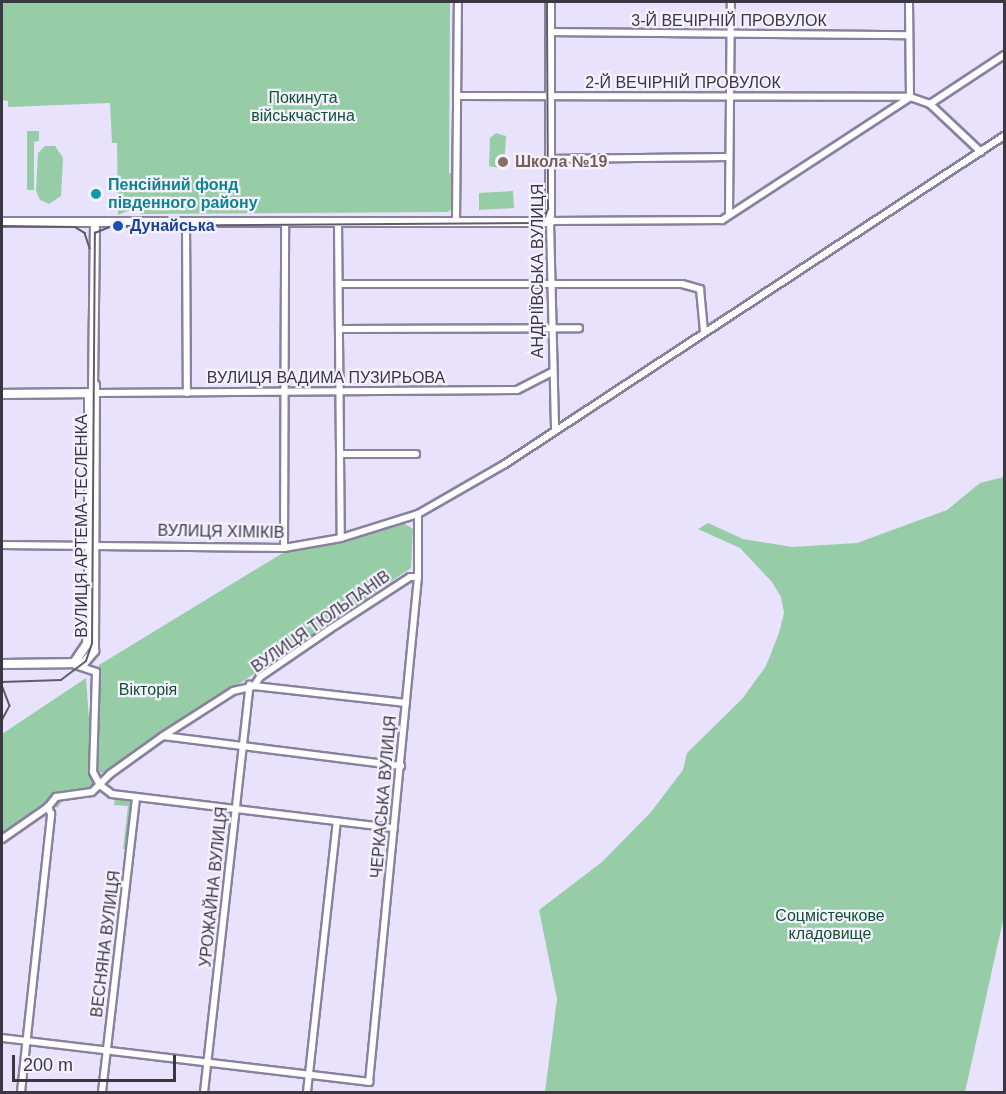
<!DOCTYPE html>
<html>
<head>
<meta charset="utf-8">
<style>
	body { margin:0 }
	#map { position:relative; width:1006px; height:1094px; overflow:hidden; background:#e9e2fc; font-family:Helvetica,sans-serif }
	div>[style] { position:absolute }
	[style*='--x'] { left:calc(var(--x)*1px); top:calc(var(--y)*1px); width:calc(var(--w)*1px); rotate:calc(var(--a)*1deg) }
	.green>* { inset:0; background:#96cda7 }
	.roads { filter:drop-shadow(2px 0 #89819d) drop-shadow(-2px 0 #89819d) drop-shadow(0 2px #89819d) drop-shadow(0 -2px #89819d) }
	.minor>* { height:6px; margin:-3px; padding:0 3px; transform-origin:3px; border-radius:3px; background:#fff }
	.tertiary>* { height:8px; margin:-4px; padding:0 4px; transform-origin:4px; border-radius:4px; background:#fff }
	.tram>* { height:1.5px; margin:-0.75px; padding:0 0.75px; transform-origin:0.75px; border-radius:0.75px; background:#605c6b }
	.dots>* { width:16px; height:16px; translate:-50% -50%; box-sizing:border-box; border:3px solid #f5f2ff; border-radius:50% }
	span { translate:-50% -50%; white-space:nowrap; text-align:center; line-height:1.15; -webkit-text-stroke:4.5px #f5f2ff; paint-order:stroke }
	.street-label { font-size:16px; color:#3a3743 }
	.park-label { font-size:16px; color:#11512e }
	.education-label { font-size:16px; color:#785e54; font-weight:700 }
	.left { translate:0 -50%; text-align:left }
	.culture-label { font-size:16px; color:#0d838f; font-weight:700 }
	.transit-label { font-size:16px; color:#164399; font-weight:700 }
	.frame { position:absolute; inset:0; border:3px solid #3a3743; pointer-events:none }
	.scale { position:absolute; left:12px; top:1055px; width:164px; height:27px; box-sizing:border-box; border:3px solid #3a3743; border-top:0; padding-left:8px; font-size:18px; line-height:21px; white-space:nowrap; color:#3a3743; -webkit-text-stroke:4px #f5f2ff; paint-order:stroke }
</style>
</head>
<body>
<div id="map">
	<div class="green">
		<i style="clip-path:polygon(2px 2px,450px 2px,449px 173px,454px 174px,453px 208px,448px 212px,140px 214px,139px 198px,130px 197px,130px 210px,118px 215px,117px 143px,112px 143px,110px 103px,8px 107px,8px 101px,2px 100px)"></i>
		<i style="clip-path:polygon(27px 131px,39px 131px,39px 141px,34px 142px,34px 190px,27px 190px)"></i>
		<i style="clip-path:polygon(496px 133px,506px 136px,504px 169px,489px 166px,490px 138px)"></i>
		<i style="clip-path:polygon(45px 146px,55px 146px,63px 158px,61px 196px,49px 204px,40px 200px,36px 191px,38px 153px)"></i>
		<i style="clip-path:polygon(513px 191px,514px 208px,479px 210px,479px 193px)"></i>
		<i style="clip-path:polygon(1004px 477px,1004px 916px,965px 1092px,545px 1092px,557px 999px,539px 910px,602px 862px,651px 812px,683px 770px,687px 753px,743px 698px,766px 666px,779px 633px,784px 613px,781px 597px,772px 582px,740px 548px,698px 529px,708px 523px,743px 539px,792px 547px,857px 543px,947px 510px,980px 483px)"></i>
		<i style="clip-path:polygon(402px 522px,413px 529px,411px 568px,156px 740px,102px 773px,96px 771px,99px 665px,286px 551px,325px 544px)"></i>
		<i style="clip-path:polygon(86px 678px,94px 788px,73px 800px,64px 799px,57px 808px,55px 805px,45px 811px,48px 817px,43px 816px,16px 835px,14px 832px,2px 837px,2px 734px)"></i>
		<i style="clip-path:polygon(115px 798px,133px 802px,128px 850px,123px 849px,128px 806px,114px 805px)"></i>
	</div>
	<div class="roads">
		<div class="minor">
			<i style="--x:909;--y:2;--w:95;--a:89.4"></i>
			<i style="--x:549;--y:32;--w:360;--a:0.5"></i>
			<i style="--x:457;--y:96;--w:453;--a:0.1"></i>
			<i style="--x:910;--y:97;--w:21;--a:19"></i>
			<i style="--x:930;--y:104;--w:70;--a:43.3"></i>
			<i style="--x:930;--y:104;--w:89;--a:-33.5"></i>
			<i style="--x:550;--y:159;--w:177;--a:-0.6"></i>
			<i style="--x:729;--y:213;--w:211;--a:-89.5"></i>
			<i style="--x:552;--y:221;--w:170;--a:-0.3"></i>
			<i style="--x:722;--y:220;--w:223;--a:-33.1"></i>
			<i style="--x:186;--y:222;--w:171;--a:89.7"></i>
			<i style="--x:456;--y:222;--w:220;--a:-89.5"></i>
			<i style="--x:550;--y:222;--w:208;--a:88.6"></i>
			<i style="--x:338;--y:223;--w:315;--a:89.5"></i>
			<i style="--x:340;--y:284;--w:342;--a:0"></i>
			<i style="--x:682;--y:284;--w:19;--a:16"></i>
			<i style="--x:700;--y:289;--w:42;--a:84.6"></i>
			<i style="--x:341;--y:329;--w:238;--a:-0.2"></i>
			<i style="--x:95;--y:393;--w:422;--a:-0.4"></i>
			<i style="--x:517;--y:390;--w:39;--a:-27"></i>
			<i style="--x:342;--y:454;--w:74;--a:0"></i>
			<i style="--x:2;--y:545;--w:282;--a:0.6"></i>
			<i style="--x:284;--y:548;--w:58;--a:-10"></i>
			<i style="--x:341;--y:538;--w:81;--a:-17.3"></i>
			<i style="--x:418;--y:514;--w:100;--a:-29.9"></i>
			<i style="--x:505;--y:464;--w:597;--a:-33.32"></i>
			<i style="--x:284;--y:548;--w:324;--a:-89.8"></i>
			<i style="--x:75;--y:665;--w:22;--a:18"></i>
			<i style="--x:96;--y:672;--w:100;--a:91.7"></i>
			<i style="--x:93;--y:772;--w:15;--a:62"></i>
			<i style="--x:100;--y:785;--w:15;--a:37"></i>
			<i style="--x:112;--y:794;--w:284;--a:6.9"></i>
			<i style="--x:254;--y:686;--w:153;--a:6.4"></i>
			<i style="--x:163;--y:736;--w:240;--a:7.2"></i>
			<i style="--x:2;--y:839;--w:56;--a:-34.8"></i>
			<i style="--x:48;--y:807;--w:13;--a:-51"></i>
			<i style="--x:56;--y:797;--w:36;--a:-8"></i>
			<i style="--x:92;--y:792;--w:25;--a:-45"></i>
			<i style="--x:110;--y:774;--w:65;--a:-35.6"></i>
			<i style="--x:163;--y:736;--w:83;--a:-32.7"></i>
			<i style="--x:233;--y:691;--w:22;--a:-13"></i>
			<i style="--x:254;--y:686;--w:11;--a:-56"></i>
			<i style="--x:260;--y:677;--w:85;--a:-34.4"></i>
			<i style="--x:330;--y:629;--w:95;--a:-33"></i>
			<i style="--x:410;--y:577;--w:8;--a:0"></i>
			<i style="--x:2;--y:1038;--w:370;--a:6.8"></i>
			<i style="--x:369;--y:1082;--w:507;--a:-84.46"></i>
			<i style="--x:418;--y:577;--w:63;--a:-90"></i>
			<i style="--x:21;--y:1092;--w:280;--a:-83.8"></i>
			<i style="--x:51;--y:814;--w:8;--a:-113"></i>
			<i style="--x:102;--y:1092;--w:296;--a:-83.4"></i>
			<i style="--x:204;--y:1092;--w:410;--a:-83.6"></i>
			<i style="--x:307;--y:1092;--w:272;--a:-83.7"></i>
		</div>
		<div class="tertiary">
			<i style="--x:2;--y:222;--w:548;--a:0"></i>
			<i style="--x:550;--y:222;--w:220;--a:-90"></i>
			<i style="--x:93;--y:388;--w:166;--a:-89.3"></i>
			<i style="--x:2;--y:394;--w:91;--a:-0.6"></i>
			<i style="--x:74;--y:663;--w:23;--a:-56"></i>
			<i style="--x:87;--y:644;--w:29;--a:-86"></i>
			<i style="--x:89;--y:615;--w:222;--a:-90"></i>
			<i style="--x:2;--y:664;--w:82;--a:-0.7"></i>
			<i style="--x:84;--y:663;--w:16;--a:-50"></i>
			<i style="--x:94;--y:651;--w:266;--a:-89.8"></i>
		</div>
	</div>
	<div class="tram">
		<i style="--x:2;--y:226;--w:73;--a:0.8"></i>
		<i style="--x:75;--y:227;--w:12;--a:31"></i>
		<i style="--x:85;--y:233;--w:16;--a:72"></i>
		<i style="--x:2;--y:682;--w:59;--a:-1.9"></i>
		<i style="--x:61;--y:680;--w:31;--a:-37"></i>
		<i style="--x:86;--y:661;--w:18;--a:-71"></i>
		<i style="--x:92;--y:644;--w:411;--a:-89.6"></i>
		<i style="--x:95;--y:233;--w:18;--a:-22"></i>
		<i style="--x:112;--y:226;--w:424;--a:-0.4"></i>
		<i style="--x:536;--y:223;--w:11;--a:-34"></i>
		<i style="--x:545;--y:217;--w:9;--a:-69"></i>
		<i style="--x:548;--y:209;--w:207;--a:-90.3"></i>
		<i style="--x:2;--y:685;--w:22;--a:69"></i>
		<i style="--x:10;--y:706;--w:17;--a:118"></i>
	</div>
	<div class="dots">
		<i style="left:503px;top:162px;background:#8d6e63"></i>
		<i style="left:96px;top:194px;background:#0f9aa8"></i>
		<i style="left:118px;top:226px;background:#1a4fb4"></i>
	</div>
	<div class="street-label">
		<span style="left:729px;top:21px">3-Й ВЕЧІРНІЙ ПРОВУЛОК</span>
		<span style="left:683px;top:83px">2-Й ВЕЧІРНІЙ ПРОВУЛОК</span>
		<span style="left:538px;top:271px;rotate:-90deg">АНДРІЇВСЬКА ВУЛИЦЯ</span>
		<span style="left:326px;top:378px">ВУЛИЦЯ ВАДИМА ПУЗИРЬОВА</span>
		<span style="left:82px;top:526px;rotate:-90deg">ВУЛИЦЯ АРТЕМА ТЕСЛЕНКА</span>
		<span style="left:221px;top:532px;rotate:1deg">ВУЛИЦЯ ХІМІКІВ</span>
		<span style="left:321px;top:622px;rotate:-35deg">ВУЛИЦЯ ТЮЛЬПАНІВ</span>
		<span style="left:384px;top:797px;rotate:-85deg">ЧЕРКАСЬКА ВУЛИЦЯ</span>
		<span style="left:214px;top:887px;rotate:-84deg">УРОЖАЙНА ВУЛИЦЯ</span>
		<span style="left:106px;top:944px;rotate:-83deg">ВЕСНЯНА ВУЛИЦЯ</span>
	</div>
	<div class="park-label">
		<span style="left:303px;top:107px">Покинута<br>військчастина</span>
		<span style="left:148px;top:690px">Вікторія</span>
		<span style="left:830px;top:925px">Соцмістечкове<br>кладовище</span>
	</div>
	<div class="education-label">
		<span class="left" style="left:515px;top:162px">Школа №19</span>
	</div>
	<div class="culture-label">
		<span class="left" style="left:108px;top:194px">Пенсійний фонд<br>південного району</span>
	</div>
	<div class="transit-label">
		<span class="left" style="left:130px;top:226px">Дунайська</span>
	</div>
	<div class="frame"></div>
	<div class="scale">200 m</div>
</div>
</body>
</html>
